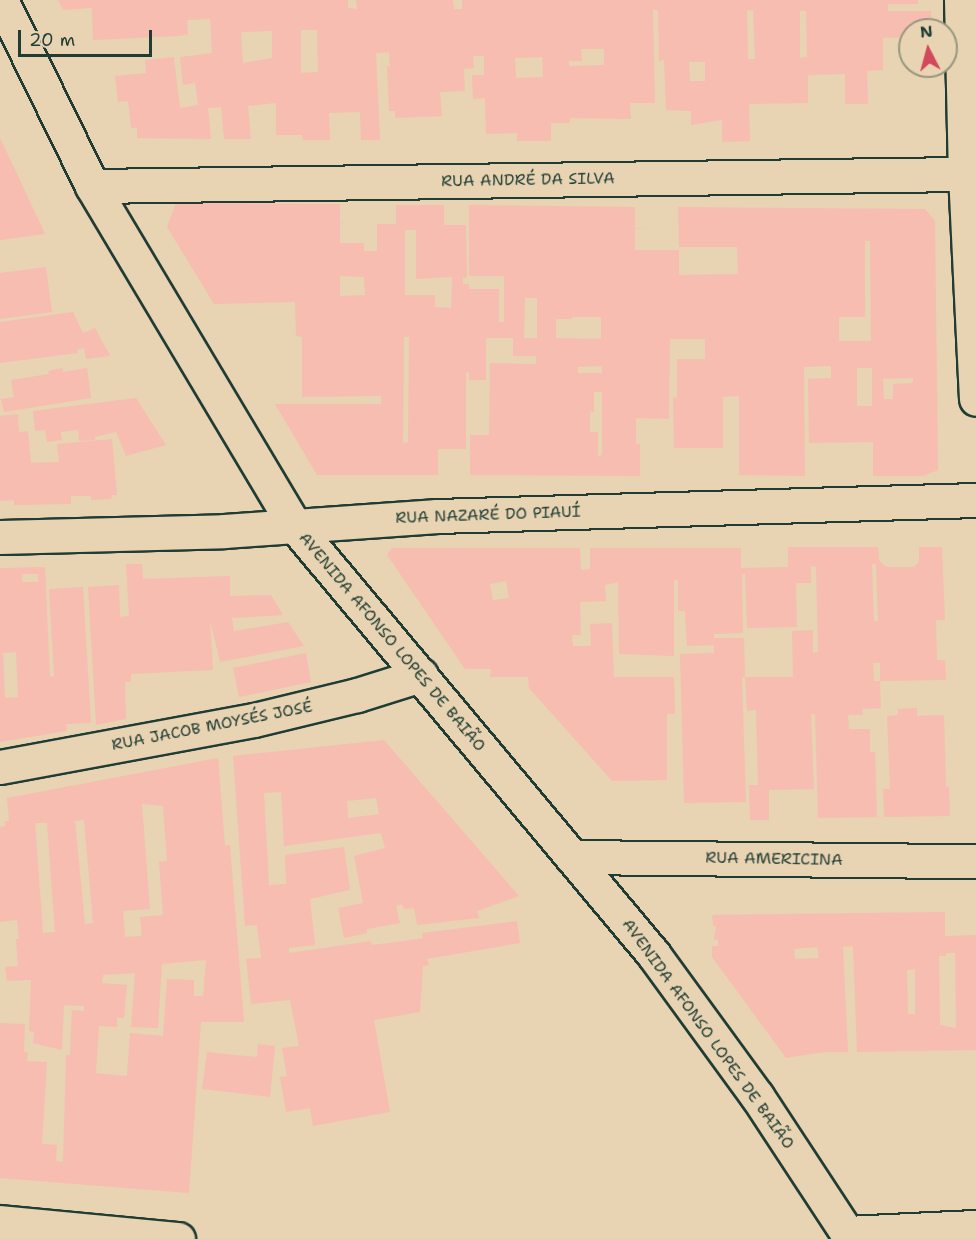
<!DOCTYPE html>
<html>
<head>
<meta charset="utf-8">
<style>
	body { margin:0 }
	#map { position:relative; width:976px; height:1239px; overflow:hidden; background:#e8d3b2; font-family:"Shantell Sans",sans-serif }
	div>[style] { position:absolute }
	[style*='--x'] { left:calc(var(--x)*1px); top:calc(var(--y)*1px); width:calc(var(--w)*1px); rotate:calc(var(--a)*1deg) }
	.building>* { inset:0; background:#f7bdb1 }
	.roads { filter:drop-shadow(2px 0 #1f3d34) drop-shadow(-2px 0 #1f3d34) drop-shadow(0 2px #1f3d34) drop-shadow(0 -2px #1f3d34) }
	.street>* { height:33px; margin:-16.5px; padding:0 16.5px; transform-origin:16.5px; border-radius:16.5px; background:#e8d3b2 }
	.secondary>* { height:33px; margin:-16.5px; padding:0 16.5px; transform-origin:16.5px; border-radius:16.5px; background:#e8d3b2 }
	span { translate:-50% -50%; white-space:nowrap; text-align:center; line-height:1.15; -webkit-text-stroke:6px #e8d3b2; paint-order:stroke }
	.street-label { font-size:16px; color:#1f3d34 }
	.north { position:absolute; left:898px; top:18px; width:60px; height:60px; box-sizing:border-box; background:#e8d3b2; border:2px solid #989780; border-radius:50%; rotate:354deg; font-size:16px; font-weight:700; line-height:24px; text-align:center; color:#1f3d34 }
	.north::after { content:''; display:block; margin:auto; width:21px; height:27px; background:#d1495b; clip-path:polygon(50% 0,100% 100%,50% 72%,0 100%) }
	.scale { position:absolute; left:18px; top:30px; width:134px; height:27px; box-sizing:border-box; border:3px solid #1f3d34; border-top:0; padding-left:8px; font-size:18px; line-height:21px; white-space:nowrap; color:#1f3d34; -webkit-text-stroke:4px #e8d3b2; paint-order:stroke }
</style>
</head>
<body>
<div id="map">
	<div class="building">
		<i style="clip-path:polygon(evenodd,58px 0,348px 0,348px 8px,357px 9px,356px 0,453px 0,454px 9px,462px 9px,462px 0,918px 0,918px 4px,888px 4px,888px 11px,931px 11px,932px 30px,910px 30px,910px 37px,883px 38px,883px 70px,867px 71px,868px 104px,845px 104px,845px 74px,808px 75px,808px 103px,749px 104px,750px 141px,722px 142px,722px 120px,691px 125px,691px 111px,666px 110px,664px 60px,659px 61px,658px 10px,653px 10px,655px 103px,630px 103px,631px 119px,570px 118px,570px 123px,551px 123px,551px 141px,517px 141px,517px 133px,486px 134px,485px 98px,473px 99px,472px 75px,484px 75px,484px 56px,473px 56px,474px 68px,464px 69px,465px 91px,440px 92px,442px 116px,395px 118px,395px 111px,389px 111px,387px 66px,390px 66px,389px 52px,376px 53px,380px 140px,361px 140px,360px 112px,329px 113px,330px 140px,303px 140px,302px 135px,276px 135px,276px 103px,248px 106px,251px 139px,224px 139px,221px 107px,208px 108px,211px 139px,137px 138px,137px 128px,131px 128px,128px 101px,118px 102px,115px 76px,146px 73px,145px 60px,174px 57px,180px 108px,198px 105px,195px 83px,183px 85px,180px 57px,212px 53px,210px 19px,187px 20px,188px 34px,179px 36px,93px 40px,92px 8px,63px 10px,58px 0,747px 10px,753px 10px,755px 59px,748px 59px,747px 10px,58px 0,800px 11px,806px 11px,807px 57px,800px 58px,800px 11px,58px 0,301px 30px,317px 30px,318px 72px,301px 73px,301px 30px,58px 0,272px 31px,272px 58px,243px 63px,241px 32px,272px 31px,58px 0,581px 49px,604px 49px,604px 65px,569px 66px,569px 61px,582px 61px,581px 49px,58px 0,542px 57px,543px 77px,516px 78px,515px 58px,542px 57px,58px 0,689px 62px,705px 62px,705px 81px,690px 81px,689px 62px)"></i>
		<i style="clip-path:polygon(0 138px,19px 178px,45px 234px,0 240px)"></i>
		<i style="clip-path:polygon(evenodd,176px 203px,340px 204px,340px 243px,364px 243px,364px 251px,377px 251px,377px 224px,396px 224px,396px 205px,444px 205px,444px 225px,466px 225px,467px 278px,463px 277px,463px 284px,469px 284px,469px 289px,499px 289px,499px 322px,504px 322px,504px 276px,469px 276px,469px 205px,635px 207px,635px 250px,679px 250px,679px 275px,738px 274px,737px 247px,679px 247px,678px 207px,925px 209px,935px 221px,938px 470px,923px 476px,873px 476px,873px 442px,809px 443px,808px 379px,831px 378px,831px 366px,804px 367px,805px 476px,739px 475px,739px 396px,723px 397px,723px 448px,674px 448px,673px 397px,677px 398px,677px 359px,705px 359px,705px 339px,670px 339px,669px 419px,636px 418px,636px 444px,640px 444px,640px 476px,470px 475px,470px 435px,489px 435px,490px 363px,536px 364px,536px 356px,513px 356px,513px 338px,486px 338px,486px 380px,469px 380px,469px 372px,466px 373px,466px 449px,438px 449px,438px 475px,317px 475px,275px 404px,381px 404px,381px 396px,302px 397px,302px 337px,296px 336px,295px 302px,214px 304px,167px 227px,176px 203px,405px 230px,416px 230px,416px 279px,452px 277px,451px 308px,435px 307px,435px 295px,405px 295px,405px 230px,176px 203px,865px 241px,870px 241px,871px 341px,839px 341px,839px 317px,865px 317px,865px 241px,176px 203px,340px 276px,364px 277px,365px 295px,340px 296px,340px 276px,176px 203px,525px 298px,537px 298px,537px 338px,524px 338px,525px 298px,176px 203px,572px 317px,601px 317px,601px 339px,556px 338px,556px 319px,572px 319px,572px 317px,176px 203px,404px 337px,409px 337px,408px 442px,403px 443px,404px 337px,176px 203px,602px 366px,602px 373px,578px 373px,578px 367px,602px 366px,176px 203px,857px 368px,872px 368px,872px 406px,857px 406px,857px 368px,176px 203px,913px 378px,913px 383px,893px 384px,893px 399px,884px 399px,883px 379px,913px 378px,176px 203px,594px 392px,602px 392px,602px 455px,598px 456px,598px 432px,590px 432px,590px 411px,594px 412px,594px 392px)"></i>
		<i style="clip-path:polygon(46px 267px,52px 312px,0 319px,0 273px)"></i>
		<i style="clip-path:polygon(73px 312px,83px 333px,95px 328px,110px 356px,86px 359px,84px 348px,77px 350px,78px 353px,0 363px,0 322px)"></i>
		<i style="clip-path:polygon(62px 368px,63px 372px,87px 368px,91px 398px,4px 412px,1px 399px,14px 397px,11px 380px,49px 374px,48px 371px)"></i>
		<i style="clip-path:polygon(136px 398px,166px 445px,126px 456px,116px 432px,95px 437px,95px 440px,79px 441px,78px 430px,61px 432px,62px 440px,47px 442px,45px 430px,35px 431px,33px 411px)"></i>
		<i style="clip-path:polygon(18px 414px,19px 432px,28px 431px,31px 463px,59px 462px,57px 444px,112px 439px,117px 495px,111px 495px,112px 499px,91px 500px,91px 496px,71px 496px,71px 504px,14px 505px,14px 500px,0 501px,0 416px)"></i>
		<i style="clip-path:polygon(evenodd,788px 547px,878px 547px,879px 560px,886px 567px,914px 567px,919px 562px,919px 547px,942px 547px,945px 620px,936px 620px,937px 660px,945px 660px,946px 680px,880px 681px,881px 708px,862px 709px,863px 715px,848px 715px,849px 729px,870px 729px,870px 752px,875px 752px,877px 817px,818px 818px,815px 714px,811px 714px,814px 789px,769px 790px,769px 820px,750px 820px,749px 785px,758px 785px,756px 710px,747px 711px,745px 677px,742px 677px,746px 802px,684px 803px,680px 654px,714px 653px,714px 645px,687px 646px,685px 611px,678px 611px,678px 580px,674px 580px,674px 656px,619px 654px,618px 582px,605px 585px,606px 601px,580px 602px,581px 635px,572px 635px,573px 646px,591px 646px,590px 624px,612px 623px,614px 677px,674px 677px,675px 714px,667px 714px,667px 780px,612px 781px,529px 688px,528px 677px,490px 677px,491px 669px,465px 669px,387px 555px,392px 548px,580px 548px,581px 570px,590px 569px,590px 548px,741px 548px,741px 568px,788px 567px,788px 547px,872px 564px,876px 564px,878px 621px,874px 621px,872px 564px,788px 547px,811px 566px,816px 567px,818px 652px,813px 653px,813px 630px,792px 631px,793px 677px,745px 677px,744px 638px,714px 638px,714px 634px,743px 633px,742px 574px,745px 574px,747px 628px,797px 627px,796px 583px,811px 583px,811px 566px,788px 547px,506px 581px,509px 598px,493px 600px,490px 584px,506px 581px,788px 547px,873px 663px,880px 663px,880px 681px,874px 681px,873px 663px)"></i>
		<i style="clip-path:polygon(126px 564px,142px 564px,143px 579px,230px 576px,230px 596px,271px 595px,283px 615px,232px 618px,234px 631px,288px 622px,304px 646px,220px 662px,210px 620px,213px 670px,131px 674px,131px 682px,125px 682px,126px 719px,96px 725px,88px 587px,119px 585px,120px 617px,129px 616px)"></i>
		<i style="clip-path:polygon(evenodd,45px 567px,50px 677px,54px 676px,49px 589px,83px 587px,91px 723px,66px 724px,67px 731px,0 742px,0 568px,45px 567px,22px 574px,38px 574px,38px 582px,22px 582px,22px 574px,45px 567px,16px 652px,18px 697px,5px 698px,3px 653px,16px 652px)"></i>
		<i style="clip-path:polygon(306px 653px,311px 682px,239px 697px,233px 668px)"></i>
		<i style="clip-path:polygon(917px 708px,917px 716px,944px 715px,946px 787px,949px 786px,950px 816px,884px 817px,883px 789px,890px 789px,887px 716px,898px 715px,898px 709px)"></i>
		<i style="clip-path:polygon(evenodd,384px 740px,519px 896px,477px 911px,479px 918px,417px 925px,414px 908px,404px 909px,402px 904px,396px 906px,400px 923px,367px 929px,367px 933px,344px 938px,338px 908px,363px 903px,354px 856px,385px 848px,381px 833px,284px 846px,281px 792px,264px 793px,269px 885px,286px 884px,285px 855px,344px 847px,350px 890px,310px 899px,315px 945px,289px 948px,289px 953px,371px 941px,371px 945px,397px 942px,423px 938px,422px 933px,517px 921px,520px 943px,427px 959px,429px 965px,423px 966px,420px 1012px,374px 1020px,390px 1112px,313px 1126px,310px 1108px,286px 1112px,280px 1077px,287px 1076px,282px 1048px,299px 1046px,290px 1000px,251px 1004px,246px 959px,261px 958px,257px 925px,245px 926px,233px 756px,384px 740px,376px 798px,379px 814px,348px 818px,347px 801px,376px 798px)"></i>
		<i style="clip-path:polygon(evenodd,218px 758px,225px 846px,230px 845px,244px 1022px,201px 1022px,189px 1193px,0 1178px,0 1023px,25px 1024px,24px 1052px,28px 1052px,27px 1061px,47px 1062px,42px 1144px,57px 1145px,56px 1161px,63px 1162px,66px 1055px,70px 1055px,72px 1010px,84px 1011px,84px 1006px,64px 1005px,62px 1050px,33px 1043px,34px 1032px,29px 1031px,31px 980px,7px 981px,5px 967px,18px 966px,16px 939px,19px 939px,17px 920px,0 922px,0 827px,5px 826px,5px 821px,9px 821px,7px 798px,218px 758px,142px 804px,163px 806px,167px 861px,159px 862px,163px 915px,140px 917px,142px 936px,125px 937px,123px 911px,150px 909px,142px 804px,218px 758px,84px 820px,93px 923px,85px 924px,75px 821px,84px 820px,218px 758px,35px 823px,47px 823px,55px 932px,43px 933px,35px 823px,218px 758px,206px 960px,203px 996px,194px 996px,194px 980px,167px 979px,163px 1036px,130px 1033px,127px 1076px,96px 1073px,99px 1026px,117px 1027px,117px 1018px,124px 1018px,127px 985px,102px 983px,103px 975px,135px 973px,131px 1027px,158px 1028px,162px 964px,206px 960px)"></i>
		<i style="clip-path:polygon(evenodd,945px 912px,945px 936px,976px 935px,976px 1050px,857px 1052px,853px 946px,843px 947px,848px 1052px,824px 1052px,786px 1058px,712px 957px,712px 946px,718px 946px,718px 939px,714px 940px,716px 926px,713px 926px,712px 915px,945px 912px,817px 947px,819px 958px,795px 959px,794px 949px,817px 947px,945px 912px,946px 953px,955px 953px,956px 1028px,940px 1025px,939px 956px,946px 956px,946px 953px,945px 912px,915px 969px,915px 1014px,908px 1014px,907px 970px,915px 969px)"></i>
		<i style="clip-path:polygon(258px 1044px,275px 1046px,270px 1097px,202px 1089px,207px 1052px,257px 1057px)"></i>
	</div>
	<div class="roads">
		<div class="street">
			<i style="--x:961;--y:0;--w:174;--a:88.7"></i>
			<i style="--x:965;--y:174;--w:225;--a:87.2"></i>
			<i style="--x:92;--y:186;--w:873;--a:-0.79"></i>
			<i style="--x:0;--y:537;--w:224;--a:-1.5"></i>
			<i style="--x:224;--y:531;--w:214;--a:-4"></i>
			<i style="--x:437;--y:516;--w:539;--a:-1.7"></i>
			<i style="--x:0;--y:767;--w:258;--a:-10.5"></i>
			<i style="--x:254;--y:720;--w:106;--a:-13.6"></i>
			<i style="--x:357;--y:695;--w:67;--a:-17.4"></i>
			<i style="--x:572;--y:857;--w:404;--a:0.6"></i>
			<i style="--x:0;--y:1222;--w:179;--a:5.5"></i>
			<i style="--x:847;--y:1233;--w:129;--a:-2.7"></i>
		</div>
		<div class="secondary">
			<i style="--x:1;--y:0;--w:207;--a:63.9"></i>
			<i style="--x:92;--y:186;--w:395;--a:59.2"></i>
			<i style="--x:294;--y:525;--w:561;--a:50.06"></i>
			<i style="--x:654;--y:955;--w:175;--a:53.9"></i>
			<i style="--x:757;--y:1096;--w:171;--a:56.7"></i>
		</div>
	</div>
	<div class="street-label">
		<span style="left:528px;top:180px;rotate:-1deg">RUA ANDRÉ DA SILVA</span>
		<span style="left:488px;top:515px;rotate:-2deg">RUA NAZARÉ DO PIAUÍ</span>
		<span style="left:392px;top:642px;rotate:50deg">AVENIDA AFONSO LOPES DE BAIÃO</span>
		<span style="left:212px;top:726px;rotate:-11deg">RUA JACOB MOYSÉS JOSÉ</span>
		<span style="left:774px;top:859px;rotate:1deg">RUA AMERICINA</span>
		<span style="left:708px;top:1034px;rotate:54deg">AVENIDA AFONSO LOPES DE BAIÃO</span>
	</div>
	<div class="north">N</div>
	<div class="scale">20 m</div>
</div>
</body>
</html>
